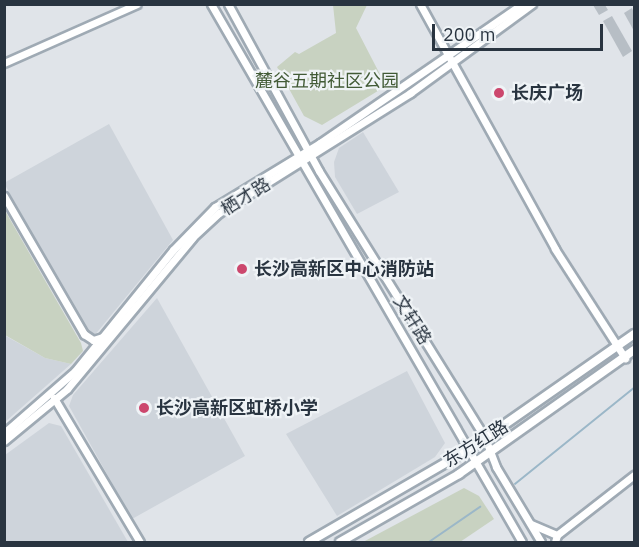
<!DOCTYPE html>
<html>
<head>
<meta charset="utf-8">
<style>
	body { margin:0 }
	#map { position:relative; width:639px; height:547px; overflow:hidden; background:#e0e4e9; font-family:"IBM Plex Sans","Noto Sans SC",sans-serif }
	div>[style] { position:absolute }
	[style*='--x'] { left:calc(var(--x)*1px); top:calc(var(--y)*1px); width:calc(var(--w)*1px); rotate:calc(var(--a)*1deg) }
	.built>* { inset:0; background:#ced4db }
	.green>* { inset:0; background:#c8d2c1 }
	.stream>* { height:1.5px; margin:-0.75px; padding:0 0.75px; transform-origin:0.75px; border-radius:0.75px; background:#9bb7c8 }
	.building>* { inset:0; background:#b7bec5 }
	.roads { filter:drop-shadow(2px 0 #9faab4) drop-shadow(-2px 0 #9faab4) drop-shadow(0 2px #9faab4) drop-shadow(0 -2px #9faab4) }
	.secondary>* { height:7px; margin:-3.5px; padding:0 3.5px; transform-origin:3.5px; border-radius:3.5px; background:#fff }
	.primary>* { height:8px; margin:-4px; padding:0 4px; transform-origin:4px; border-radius:4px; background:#fff }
	.dots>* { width:16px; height:16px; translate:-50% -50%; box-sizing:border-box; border:3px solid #eff3f6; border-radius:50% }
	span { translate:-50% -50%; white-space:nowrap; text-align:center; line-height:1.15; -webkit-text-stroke:4.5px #eff3f6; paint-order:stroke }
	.park-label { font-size:18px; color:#425b36 }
	.poi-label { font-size:18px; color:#293440; font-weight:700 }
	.left { translate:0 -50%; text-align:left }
	.street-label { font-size:18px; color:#293440 }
	.frame { position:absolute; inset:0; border:6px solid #293440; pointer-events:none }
	.scale { position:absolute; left:432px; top:24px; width:171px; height:27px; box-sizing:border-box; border:3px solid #293440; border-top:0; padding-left:8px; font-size:18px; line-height:21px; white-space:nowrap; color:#293440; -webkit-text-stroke:4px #eff3f6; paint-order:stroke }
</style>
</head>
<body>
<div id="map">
	<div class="built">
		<i style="clip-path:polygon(109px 124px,173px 240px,94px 336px,78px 317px,4px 183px)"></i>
		<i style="clip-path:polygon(363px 132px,399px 192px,357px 214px,335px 177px,334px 162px,339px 148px)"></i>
		<i style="clip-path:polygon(157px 298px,245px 456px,132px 519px,69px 406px,73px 395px)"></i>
		<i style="clip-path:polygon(4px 335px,45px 358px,71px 364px,5px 422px)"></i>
		<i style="clip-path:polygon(407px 371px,445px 443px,435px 457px,337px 516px,286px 434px)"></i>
		<i style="clip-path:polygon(49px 423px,61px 426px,128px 542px,5px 542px,5px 455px)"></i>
	</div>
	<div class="green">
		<i style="clip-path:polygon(333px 5px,367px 5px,356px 28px,386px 86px,322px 125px,304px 116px,277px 67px,295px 52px,299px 54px,336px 33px)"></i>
		<i style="clip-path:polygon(4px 209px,81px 343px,83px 351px,71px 364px,45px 358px,5px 335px)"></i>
		<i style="clip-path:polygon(464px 488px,479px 496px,494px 519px,460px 542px,363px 542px)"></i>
	</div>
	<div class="stream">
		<i style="--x:515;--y:484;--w:153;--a:-38.9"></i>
		<i style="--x:429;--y:542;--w:62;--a:-34.5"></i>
	</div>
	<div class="building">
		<i style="clip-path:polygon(593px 5px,605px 5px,608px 10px,599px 15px)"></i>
		<i style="clip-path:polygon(632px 8px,634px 13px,634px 31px,624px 13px)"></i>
		<i style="clip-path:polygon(612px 16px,632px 51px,623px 57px,603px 21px)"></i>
	</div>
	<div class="roads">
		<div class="secondary">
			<i style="--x:211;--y:4;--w:621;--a:59.97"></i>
			<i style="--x:228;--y:4;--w:190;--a:61.4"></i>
			<i style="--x:319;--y:171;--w:314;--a:58.1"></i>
			<i style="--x:485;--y:438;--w:31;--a:69"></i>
			<i style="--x:496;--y:467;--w:87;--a:59"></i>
			<i style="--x:420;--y:4;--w:280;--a:61.1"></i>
			<i style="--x:555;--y:249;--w:130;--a:57.3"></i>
			<i style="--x:4;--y:63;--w:145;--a:-23.9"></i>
			<i style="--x:4;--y:196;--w:160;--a:59.9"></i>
			<i style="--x:84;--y:334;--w:11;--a:34"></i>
			<i style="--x:93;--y:340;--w:9;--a:-18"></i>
			<i style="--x:54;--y:398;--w:168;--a:59.2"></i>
			<i style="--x:4;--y:433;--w:94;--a:-41.1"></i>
			<i style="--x:75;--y:371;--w:156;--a:-51"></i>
			<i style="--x:173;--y:250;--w:60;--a:-45.7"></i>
			<i style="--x:215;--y:207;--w:123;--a:-31.4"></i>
			<i style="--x:320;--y:143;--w:245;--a:-34.5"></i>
			<i style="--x:4;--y:441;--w:82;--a:-39.5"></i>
			<i style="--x:67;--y:389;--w:197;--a:-50.3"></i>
			<i style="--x:193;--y:237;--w:35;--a:-43"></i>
			<i style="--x:219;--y:213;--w:226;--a:-32.1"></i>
			<i style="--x:410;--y:93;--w:151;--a:-36.1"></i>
			<i style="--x:531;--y:524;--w:28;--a:23"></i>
			<i style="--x:557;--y:535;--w:7;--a:106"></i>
			<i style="--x:557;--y:535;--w:98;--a:-37.9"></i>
		</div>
		<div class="primary">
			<i style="--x:309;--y:542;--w:184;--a:-30.1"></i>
			<i style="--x:468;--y:450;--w:203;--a:-34.9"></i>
			<i style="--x:340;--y:542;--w:137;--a:-29.7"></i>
			<i style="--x:459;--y:474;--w:214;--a:-35.3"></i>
		</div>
	</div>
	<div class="dots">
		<i style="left:499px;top:93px;background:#cc476d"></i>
		<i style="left:242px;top:269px;background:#cc476d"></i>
		<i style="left:144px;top:408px;background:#cc476d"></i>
	</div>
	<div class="park-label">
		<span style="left:327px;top:81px">麓谷五期社区公园</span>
	</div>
	<div class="poi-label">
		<span class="left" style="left:511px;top:93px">长庆广场</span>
		<span class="left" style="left:254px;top:269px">长沙高新区中心消防站</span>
		<span class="left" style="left:156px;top:408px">长沙高新区虹桥小学</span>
	</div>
	<div class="street-label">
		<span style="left:246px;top:197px;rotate:-32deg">栖才路</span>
		<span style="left:412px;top:320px;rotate:58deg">文轩路</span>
		<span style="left:476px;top:444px;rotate:-32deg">东方红路</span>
	</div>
	<div class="frame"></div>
	<div class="scale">200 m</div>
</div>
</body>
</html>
